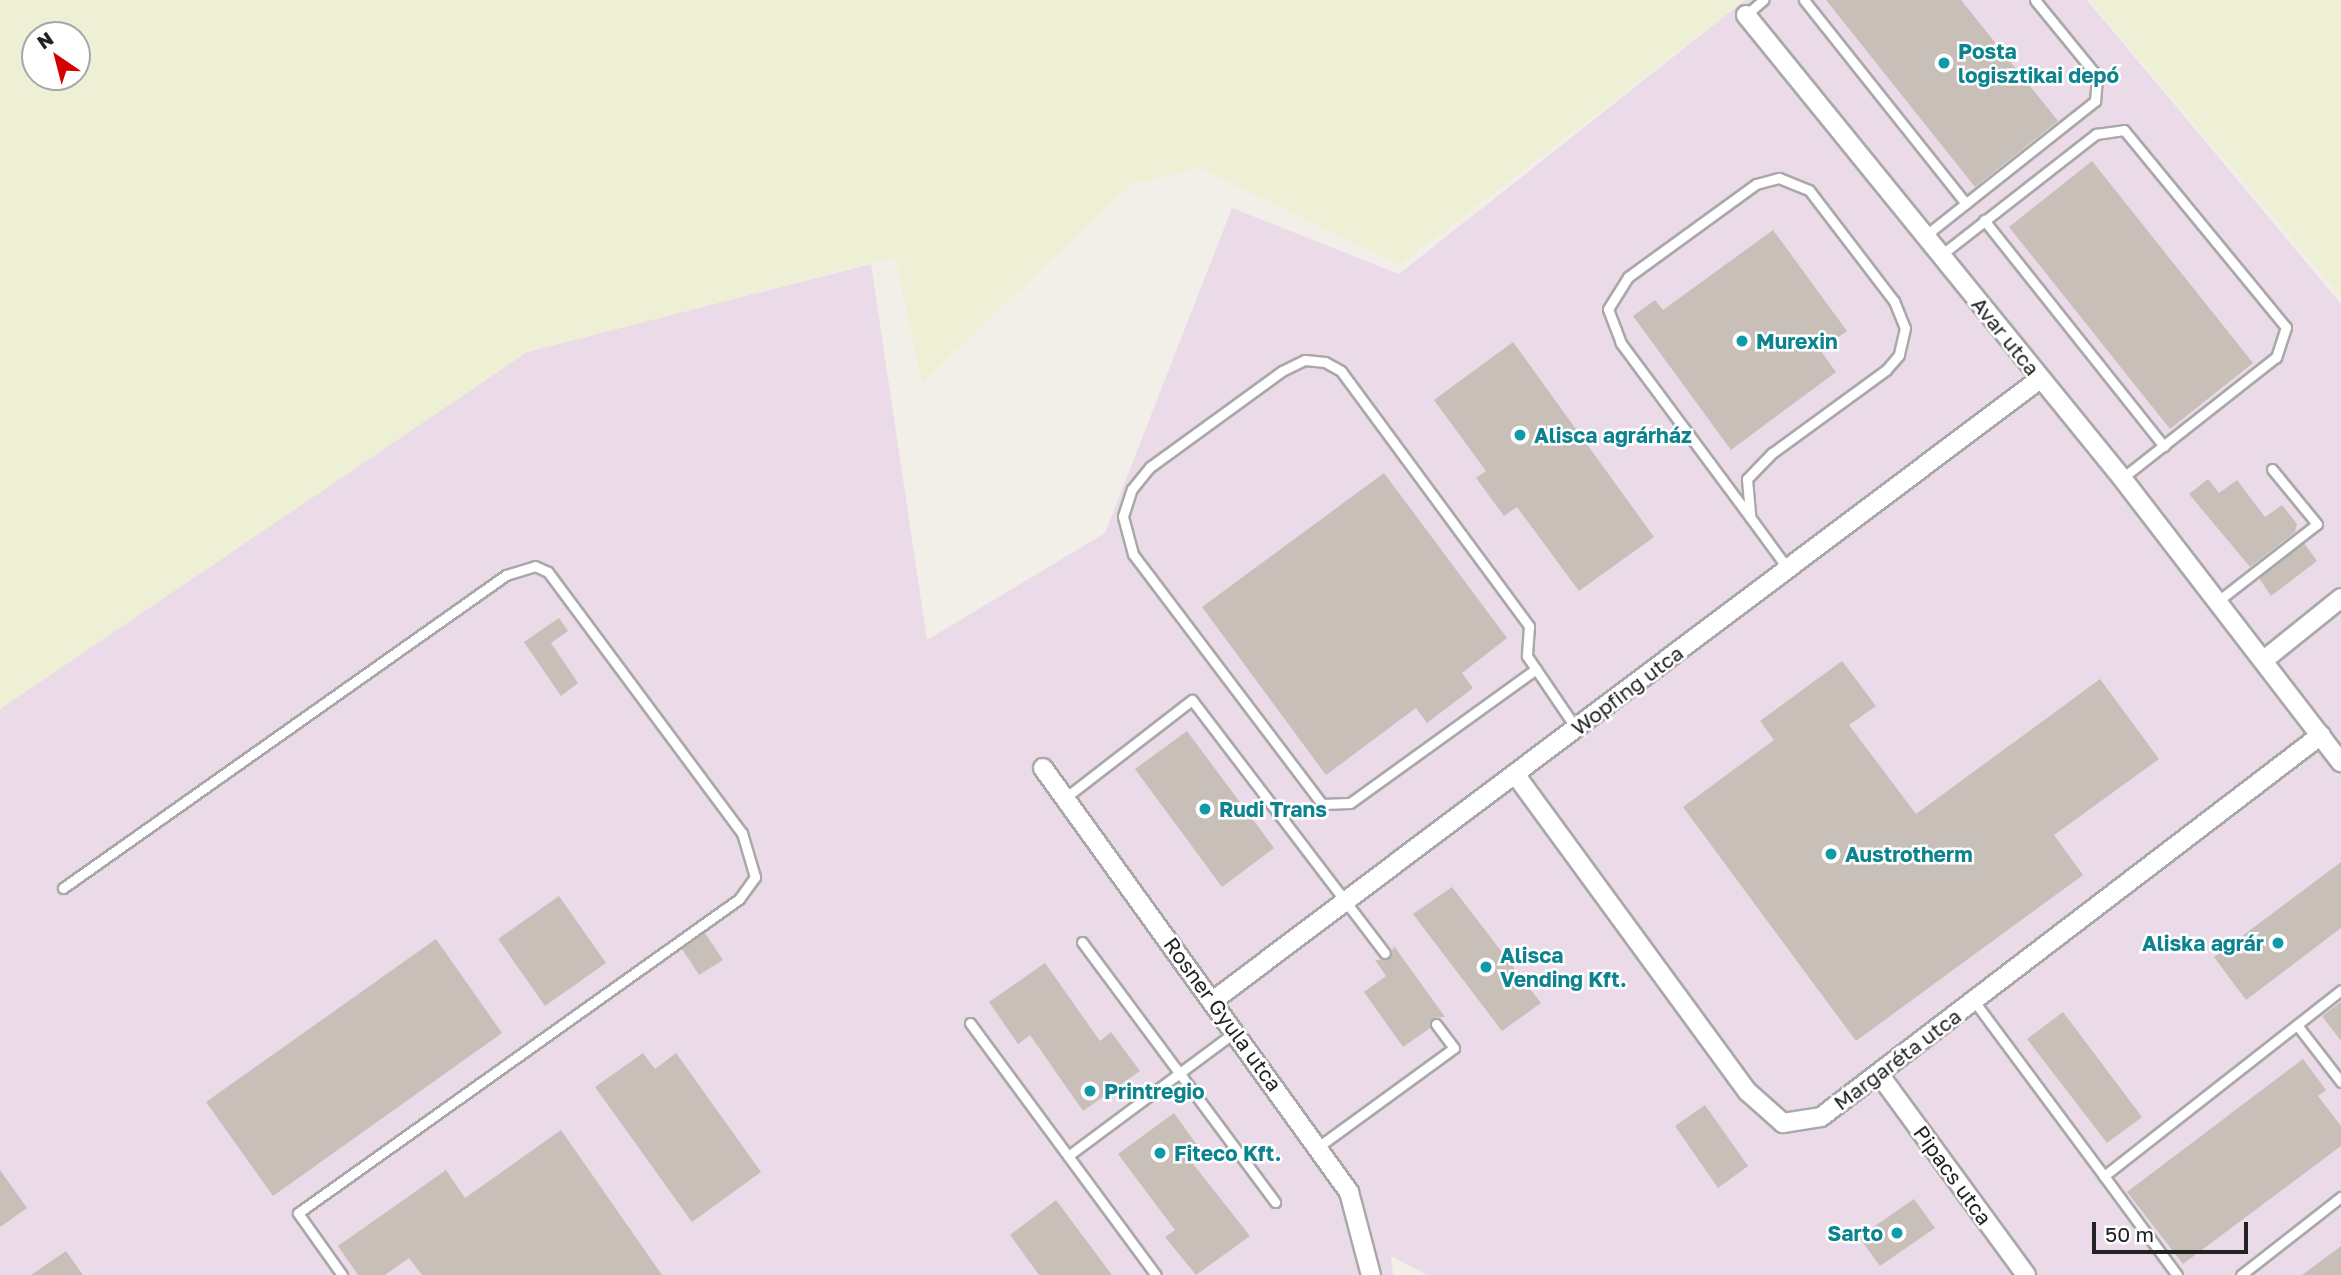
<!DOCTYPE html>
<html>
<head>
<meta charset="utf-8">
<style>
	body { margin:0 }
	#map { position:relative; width:2341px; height:1275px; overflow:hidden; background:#f2efe9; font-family:"Golos Text",sans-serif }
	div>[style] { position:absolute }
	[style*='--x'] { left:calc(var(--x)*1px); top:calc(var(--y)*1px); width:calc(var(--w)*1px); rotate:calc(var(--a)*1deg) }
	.industrial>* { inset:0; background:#ebdbe8 }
	.farmland>* { inset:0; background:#eef0d5 }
	.building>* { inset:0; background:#c7bfb8 }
	.roads { filter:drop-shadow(2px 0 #a9a9a9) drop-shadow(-2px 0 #a9a9a9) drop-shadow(0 2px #a9a9a9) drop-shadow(0 -2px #a9a9a9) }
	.service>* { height:9px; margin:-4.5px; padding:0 4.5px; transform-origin:4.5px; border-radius:4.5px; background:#fff }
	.minor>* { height:18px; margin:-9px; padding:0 9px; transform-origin:9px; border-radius:9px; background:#fff }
	.dots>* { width:19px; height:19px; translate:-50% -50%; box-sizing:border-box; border:4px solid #fff; border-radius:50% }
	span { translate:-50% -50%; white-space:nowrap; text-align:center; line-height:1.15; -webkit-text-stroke:5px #fff; paint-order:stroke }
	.culture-label { font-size:21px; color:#0d838f; font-weight:700 }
	.left { translate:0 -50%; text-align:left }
	.right { translate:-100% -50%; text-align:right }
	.street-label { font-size:21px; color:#222 }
	.north { position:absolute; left:21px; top:21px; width:70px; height:70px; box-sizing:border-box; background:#fff; border:2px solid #a7a7a7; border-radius:50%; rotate:325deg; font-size:19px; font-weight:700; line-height:28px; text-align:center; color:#222 }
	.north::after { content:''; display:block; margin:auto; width:24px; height:32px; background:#d40000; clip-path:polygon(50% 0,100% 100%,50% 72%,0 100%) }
	.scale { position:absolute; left:2092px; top:1222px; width:156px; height:32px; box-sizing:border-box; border:4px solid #222; border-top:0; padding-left:9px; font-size:21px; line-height:24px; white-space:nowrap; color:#222; -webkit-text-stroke:5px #fff; paint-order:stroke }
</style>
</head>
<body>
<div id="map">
	<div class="industrial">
		<i style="clip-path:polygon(1745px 0,2087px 0,2341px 304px,2341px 1275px,1427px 1275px,1391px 1256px,1393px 1275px,0 1275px,0 709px,527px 352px,871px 264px,927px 640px,1105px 533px,1232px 208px,1399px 274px)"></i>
	</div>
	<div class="farmland">
		<i style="clip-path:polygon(evenodd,0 0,1745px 0,1400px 265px,1199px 168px,1130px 185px,922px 383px,895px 257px,527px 352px,0 709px,0 0,77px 35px,77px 77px,35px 77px,35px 35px,77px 35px)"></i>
		<i style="clip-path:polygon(2089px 0,2341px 0,2341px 296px)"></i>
	</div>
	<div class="building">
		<i style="clip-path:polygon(1826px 0,1961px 0,2058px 121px,1975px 187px)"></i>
		<i style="clip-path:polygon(2092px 161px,2253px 363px,2170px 429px,2009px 227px)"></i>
		<i style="clip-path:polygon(1773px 230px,1847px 331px,1820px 350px,1836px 372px,1731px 450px,1633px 316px,1655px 300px,1663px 310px)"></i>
		<i style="clip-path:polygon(1513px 342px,1654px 537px,1579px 591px,1517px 507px,1504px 516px,1476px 478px,1486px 471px,1434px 400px)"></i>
		<i style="clip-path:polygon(1384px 473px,1507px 638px,1462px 673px,1473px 688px,1427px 723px,1416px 708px,1326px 775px,1202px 607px)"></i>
		<i style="clip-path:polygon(2208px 479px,2219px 493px,2237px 480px,2265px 517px,2282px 505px,2297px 524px,2295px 532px,2250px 567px,2189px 494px)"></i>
		<i style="clip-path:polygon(2304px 543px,2317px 561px,2271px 596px,2259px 578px)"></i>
		<i style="clip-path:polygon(559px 618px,568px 631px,551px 643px,578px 683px,561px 696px,524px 642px)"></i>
		<i style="clip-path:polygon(1842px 661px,1876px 706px,1849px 725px,1916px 814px,2100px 679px,2159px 759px,2054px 835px,2083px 875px,1856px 1041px,1683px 807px,1774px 740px,1760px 721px)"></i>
		<i style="clip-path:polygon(1187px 731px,1274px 848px,1222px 887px,1135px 769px)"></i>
		<i style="clip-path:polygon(2341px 862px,2341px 928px,2246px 1000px,2214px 957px)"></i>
		<i style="clip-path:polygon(1452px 887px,1541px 1003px,1502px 1031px,1413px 914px)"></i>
		<i style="clip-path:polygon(559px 896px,606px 963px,545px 1006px,498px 939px)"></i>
		<i style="clip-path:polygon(705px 933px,723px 960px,699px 975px,682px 949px)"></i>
		<i style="clip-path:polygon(436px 939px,502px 1033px,273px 1196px,206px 1102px)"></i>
		<i style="clip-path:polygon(1394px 946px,1445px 1017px,1432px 1018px,1430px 1028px,1403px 1047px,1364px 992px,1386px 976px,1375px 960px,1389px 959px)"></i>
		<i style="clip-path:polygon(1045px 963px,1100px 1041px,1111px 1032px,1140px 1071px,1083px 1111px,1030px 1035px,1018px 1044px,989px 1002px)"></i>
		<i style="clip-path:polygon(2341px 1002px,2341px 1041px,2322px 1016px)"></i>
		<i style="clip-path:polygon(2063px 1012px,2142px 1117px,2107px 1143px,2027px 1039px)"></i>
		<i style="clip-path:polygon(643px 1053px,655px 1069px,676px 1053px,761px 1172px,692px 1222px,595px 1087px)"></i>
		<i style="clip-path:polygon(2303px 1059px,2326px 1090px,2318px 1096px,2341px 1126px,2341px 1146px,2183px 1264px,2127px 1192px)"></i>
		<i style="clip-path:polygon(1705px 1105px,1748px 1166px,1718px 1188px,1675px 1126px)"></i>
		<i style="clip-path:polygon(1174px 1113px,1202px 1152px,1190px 1160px,1250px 1236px,1196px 1275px,1165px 1237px,1175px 1230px,1118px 1154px)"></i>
		<i style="clip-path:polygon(561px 1130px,662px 1275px,422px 1275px,409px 1258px,385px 1275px,358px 1275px,338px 1246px,446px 1170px,465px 1198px)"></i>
		<i style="clip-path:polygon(0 1170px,27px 1208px,0 1227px)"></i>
		<i style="clip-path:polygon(1914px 1199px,1935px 1228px,1880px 1266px,1859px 1237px)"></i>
		<i style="clip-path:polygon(1056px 1200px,1112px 1275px,1039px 1275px,1010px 1235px)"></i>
		<i style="clip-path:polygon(2341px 1246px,2341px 1275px,2302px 1275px)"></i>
		<i style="clip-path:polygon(66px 1251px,83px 1275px,31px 1275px)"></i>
	</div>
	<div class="roads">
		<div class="service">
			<i style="--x:1804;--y:0;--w:260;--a:51.5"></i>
			<i style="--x:1746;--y:15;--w:23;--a:-41"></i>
			<i style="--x:1984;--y:220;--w:289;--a:51.5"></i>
			<i style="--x:1926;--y:235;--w:216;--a:-38.4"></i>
			<i style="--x:2095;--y:101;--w:25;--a:-85"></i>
			<i style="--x:2097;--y:76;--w:98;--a:-129.2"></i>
			<i style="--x:1941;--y:255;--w:197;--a:-38"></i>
			<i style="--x:2096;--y:134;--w:28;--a:-8"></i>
			<i style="--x:2124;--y:130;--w:255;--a:50.6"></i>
			<i style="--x:2286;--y:327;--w:32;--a:108"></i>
			<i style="--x:2276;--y:357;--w:196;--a:141.8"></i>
			<i style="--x:1750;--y:517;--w:217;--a:-126.6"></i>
			<i style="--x:1621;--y:343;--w:36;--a:-111"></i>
			<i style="--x:1608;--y:309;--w:38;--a:-58"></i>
			<i style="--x:1628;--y:277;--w:158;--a:-36"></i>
			<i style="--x:1756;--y:184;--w:24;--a:-15"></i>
			<i style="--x:1779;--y:178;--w:32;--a:22"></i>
			<i style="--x:1809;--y:190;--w:140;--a:52.6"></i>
			<i style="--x:1894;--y:301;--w:29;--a:68"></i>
			<i style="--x:1905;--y:328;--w:28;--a:103"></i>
			<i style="--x:1899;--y:355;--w:20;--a:131"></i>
			<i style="--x:1886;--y:370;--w:141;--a:143.9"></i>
			<i style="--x:1772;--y:453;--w:36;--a:134"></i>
			<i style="--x:1747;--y:479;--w:38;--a:85"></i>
			<i style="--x:1750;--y:517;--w:64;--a:53.8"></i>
			<i style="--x:2218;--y:601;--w:125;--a:-37.9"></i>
			<i style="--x:2317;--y:524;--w:71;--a:-129.3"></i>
			<i style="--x:1536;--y:669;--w:229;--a:144.2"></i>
			<i style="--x:1350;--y:803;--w:28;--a:178"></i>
			<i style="--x:1322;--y:804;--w:313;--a:-127.1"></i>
			<i style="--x:1133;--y:554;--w:39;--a:-105"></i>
			<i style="--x:1123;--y:516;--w:28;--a:-72"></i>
			<i style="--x:1132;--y:489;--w:28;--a:-51"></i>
			<i style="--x:1150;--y:467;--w:163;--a:-36"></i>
			<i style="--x:1282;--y:371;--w:25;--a:-26"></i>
			<i style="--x:1305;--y:360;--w:20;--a:6"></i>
			<i style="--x:1325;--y:362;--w:18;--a:29"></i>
			<i style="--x:1341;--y:371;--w:317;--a:53.6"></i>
			<i style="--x:1529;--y:626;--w:30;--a:94"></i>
			<i style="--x:1527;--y:656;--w:87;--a:55.8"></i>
			<i style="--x:1065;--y:798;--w:160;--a:-37.7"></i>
			<i style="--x:1192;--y:700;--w:318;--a:52.7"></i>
			<i style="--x:63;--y:888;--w:542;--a:-35.24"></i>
			<i style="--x:506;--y:575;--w:30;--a:-17"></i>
			<i style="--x:535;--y:566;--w:14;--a:25"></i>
			<i style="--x:548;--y:572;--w:325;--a:53.4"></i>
			<i style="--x:742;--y:833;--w:46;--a:73.5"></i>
			<i style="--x:755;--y:877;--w:27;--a:126"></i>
			<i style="--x:739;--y:899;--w:541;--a:144.55"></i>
			<i style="--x:298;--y:1213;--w:76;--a:54.6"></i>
			<i style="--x:1082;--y:942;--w:324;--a:53.4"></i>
			<i style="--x:1974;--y:1001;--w:218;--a:53.4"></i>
			<i style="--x:970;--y:1023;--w:313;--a:53.6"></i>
			<i style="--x:2297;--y:1025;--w:72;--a:52.3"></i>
			<i style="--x:1318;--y:1147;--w:168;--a:-36.1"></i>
			<i style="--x:1454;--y:1048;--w:30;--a:-127"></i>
			<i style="--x:1068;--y:1156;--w:208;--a:-36.6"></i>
			<i style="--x:2177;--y:1275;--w:123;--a:-126.4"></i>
			<i style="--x:2104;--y:1176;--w:301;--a:-38.1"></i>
			<i style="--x:2241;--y:1275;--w:127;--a:-38"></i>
		</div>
		<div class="minor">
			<i style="--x:1746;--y:15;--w:596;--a:50.92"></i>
			<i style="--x:2122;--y:478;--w:359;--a:52.4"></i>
			<i style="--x:2264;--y:660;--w:99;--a:-38.8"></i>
			<i style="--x:1043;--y:768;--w:523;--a:54.18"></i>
			<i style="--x:1349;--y:1192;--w:86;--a:75.2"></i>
			<i style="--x:1515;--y:774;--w:394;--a:53.8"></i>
			<i style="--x:1748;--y:1092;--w:47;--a:41.5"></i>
			<i style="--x:1783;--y:1123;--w:38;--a:-9"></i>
			<i style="--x:1821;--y:1117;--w:629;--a:-37.38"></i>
			<i style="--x:1214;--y:1000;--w:1033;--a:-36.94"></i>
			<i style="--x:1879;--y:1074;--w:249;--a:53.8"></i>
		</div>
	</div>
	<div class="dots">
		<i style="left:1944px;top:63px;background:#0f9aa8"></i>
		<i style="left:1742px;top:341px;background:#0f9aa8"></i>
		<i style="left:1520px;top:435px;background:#0f9aa8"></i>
		<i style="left:1205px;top:809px;background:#0f9aa8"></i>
		<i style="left:1831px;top:854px;background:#0f9aa8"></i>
		<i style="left:2278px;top:943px;background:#0f9aa8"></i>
		<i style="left:1486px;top:967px;background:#0f9aa8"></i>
		<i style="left:1090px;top:1091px;background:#0f9aa8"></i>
		<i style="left:1160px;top:1153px;background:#0f9aa8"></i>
		<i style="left:1897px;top:1233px;background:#0f9aa8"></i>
	</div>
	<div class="culture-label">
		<span class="left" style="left:1958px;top:63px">Posta<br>logisztikai depó</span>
		<span class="left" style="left:1756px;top:341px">Murexin</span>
		<span class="left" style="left:1534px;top:435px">Alisca agrárház</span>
		<span class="left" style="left:1219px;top:809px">Rudi Trans</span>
		<span class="left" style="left:1845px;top:854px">Austrotherm</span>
		<span class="right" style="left:2264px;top:943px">Aliska agrár</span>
		<span class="left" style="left:1500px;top:967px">Alisca<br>Vending Kft.</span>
		<span class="left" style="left:1104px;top:1091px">Printregio</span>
		<span class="left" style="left:1174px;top:1153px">Fiteco Kft.</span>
		<span class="right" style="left:1883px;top:1233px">Sarto</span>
	</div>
	<div class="street-label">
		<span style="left:2006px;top:336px;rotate:51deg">Avar utca</span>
		<span style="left:1627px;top:690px;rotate:-37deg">Wopfing utca</span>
		<span style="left:1223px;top:1014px;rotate:54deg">Rosner Gyula utca</span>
		<span style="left:1897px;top:1059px;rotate:-37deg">Margaréta utca</span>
		<span style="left:1953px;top:1175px;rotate:54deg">Pipacs utca</span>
	</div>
	<div class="north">N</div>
	<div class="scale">50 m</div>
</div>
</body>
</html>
